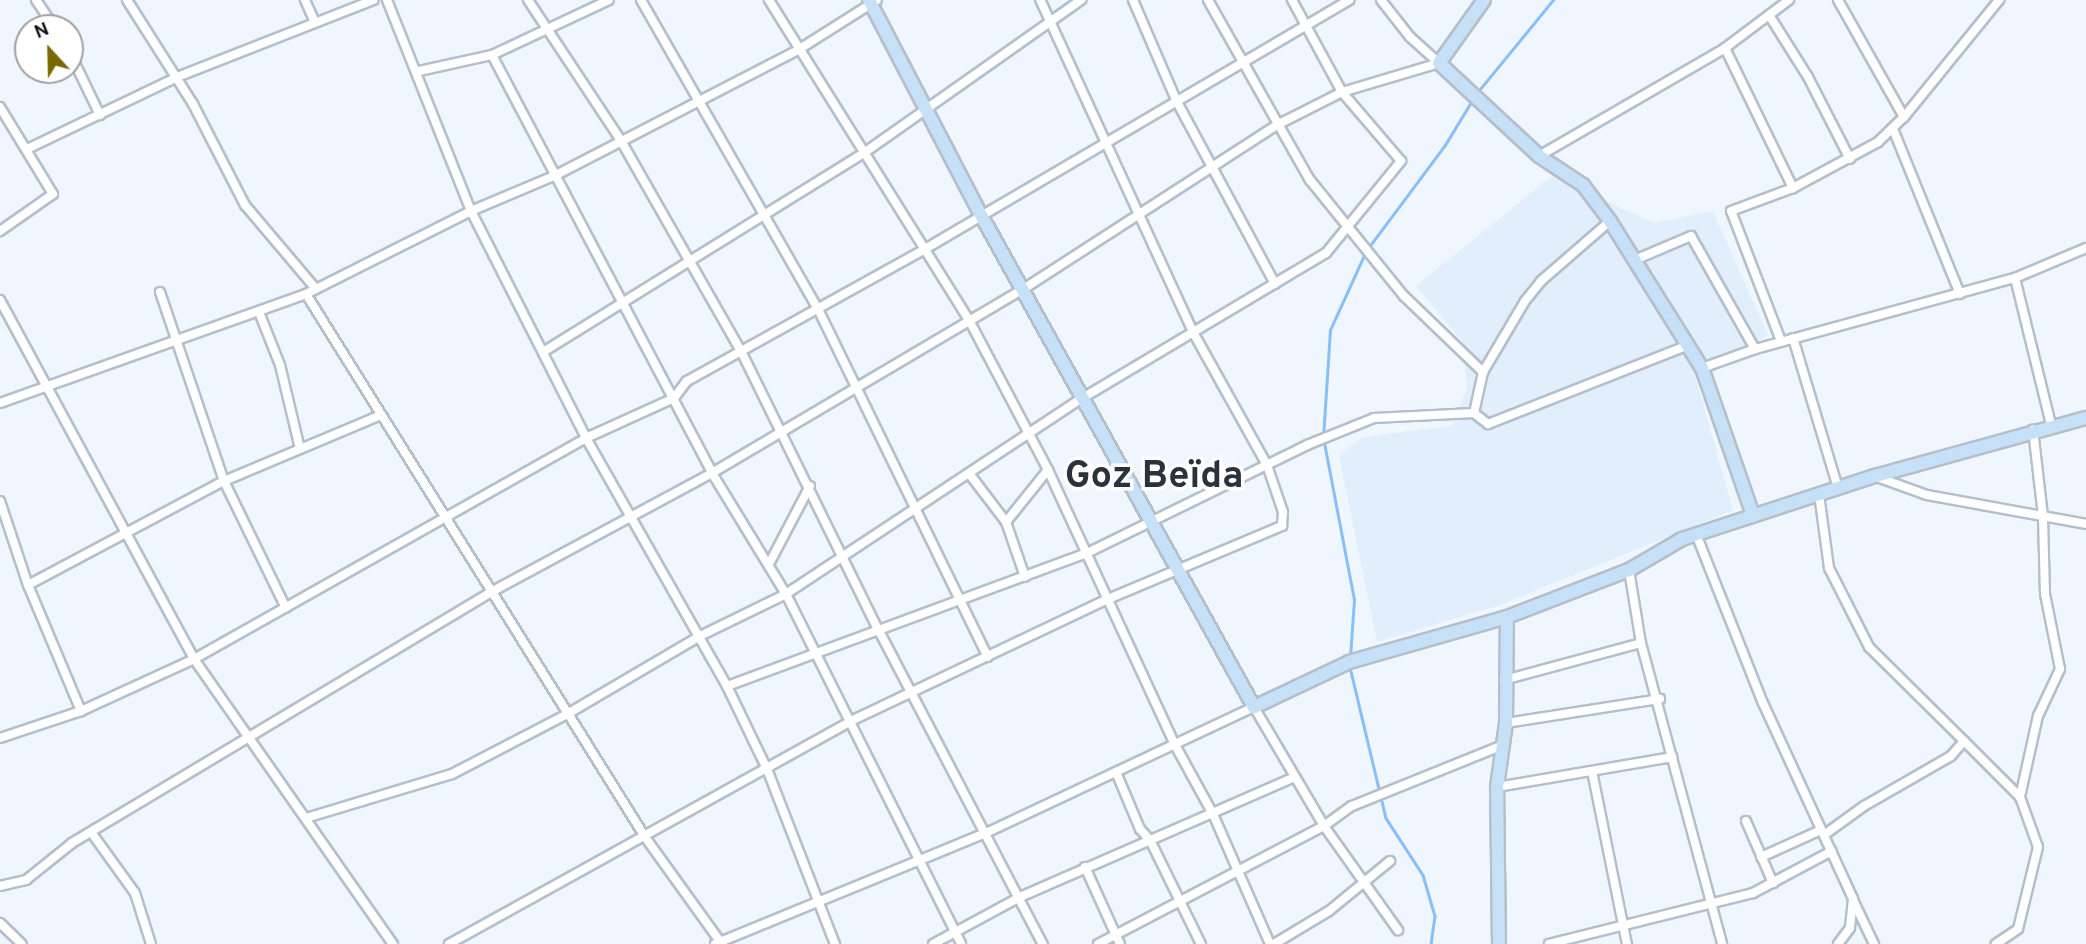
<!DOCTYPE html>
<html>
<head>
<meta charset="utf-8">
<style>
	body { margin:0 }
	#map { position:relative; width:2086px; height:944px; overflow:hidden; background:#eff6fd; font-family:Overpass,sans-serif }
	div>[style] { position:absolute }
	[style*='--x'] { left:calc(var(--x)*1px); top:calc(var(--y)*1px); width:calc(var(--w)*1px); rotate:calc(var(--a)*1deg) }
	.built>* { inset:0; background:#e1eefc }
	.stream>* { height:2.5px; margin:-1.25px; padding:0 1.25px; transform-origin:1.25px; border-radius:1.25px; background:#88bff8 }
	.roads { filter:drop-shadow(2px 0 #b5bfca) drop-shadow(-2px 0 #b5bfca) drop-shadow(0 2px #b5bfca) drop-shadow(0 -2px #b5bfca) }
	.minor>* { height:8px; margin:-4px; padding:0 4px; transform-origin:4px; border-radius:4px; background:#fff }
	.secondary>* { height:12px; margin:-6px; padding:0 6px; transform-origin:6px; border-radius:6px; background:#c6e0f7 }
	span { translate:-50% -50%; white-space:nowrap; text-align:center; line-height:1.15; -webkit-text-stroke:7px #fff; paint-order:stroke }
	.town-label { font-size:38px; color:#2a323b; font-weight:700 }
	.north { position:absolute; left:14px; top:14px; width:70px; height:70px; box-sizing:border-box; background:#fff; border:2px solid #9fa1a2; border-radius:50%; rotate:338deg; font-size:19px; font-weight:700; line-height:28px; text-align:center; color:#101317 }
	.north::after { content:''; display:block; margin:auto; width:24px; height:32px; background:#786a01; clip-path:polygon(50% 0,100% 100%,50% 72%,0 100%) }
</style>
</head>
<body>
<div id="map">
	<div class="built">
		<i style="clip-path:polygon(1552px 176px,1654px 223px,1713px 211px,1768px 335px,1694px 372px,1733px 510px,1500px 605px,1377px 642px,1339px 456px,1362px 437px,1452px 426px,1467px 388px,1462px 341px,1416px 286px)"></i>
	</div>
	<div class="stream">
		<i style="--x:1476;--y:94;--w:122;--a:-50.7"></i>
		<i style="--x:1350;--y:657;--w:57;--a:-86"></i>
		<i style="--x:1354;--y:600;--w:165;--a:-100.8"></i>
		<i style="--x:1323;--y:438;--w:108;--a:-86.3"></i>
		<i style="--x:1330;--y:330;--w:87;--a:-65.5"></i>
		<i style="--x:1366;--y:251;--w:132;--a:-53.3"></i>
		<i style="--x:1445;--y:145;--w:54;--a:-58.7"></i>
		<i style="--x:1350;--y:667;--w:155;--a:76.6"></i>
		<i style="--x:1386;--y:818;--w:68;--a:57"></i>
		<i style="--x:1423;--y:875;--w:43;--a:73.7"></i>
		<i style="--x:1435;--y:916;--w:28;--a:98"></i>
	</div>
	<div class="roads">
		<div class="minor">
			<i style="--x:36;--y:0;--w:34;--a:56"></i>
			<i style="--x:127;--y:0;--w:123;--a:57.6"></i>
			<i style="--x:193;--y:104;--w:114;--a:62.8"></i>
			<i style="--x:245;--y:205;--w:110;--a:49.8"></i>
			<i style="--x:305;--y:0;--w:24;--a:66"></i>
			<i style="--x:387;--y:0;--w:227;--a:68.3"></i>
			<i style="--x:471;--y:211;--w:254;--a:63.1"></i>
			<i style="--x:586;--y:438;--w:285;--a:60.4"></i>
			<i style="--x:727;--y:686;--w:92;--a:64.3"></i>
			<i style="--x:767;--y:769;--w:188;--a:68.8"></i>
			<i style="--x:528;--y:0;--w:167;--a:56.5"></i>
			<i style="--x:620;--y:139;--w:244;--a:60.3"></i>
			<i style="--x:741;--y:351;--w:310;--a:63.8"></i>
			<i style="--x:878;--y:629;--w:356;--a:62.4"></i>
			<i style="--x:641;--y:0;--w:356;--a:60.2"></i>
			<i style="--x:818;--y:309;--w:387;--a:64"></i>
			<i style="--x:769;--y:0;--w:377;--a:58"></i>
			<i style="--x:969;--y:320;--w:170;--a:62.2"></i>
			<i style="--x:1048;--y:470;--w:303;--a:65.2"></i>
			<i style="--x:1175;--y:745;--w:79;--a:61.2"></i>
			<i style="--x:1213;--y:814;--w:142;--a:66.3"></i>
			<i style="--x:1133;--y:0;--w:109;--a:66.7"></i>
			<i style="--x:1176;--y:100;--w:209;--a:61.7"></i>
			<i style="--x:1208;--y:0;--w:207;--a:60.5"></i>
			<i style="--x:1310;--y:180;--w:149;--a:51"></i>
			<i style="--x:1404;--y:296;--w:110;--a:43.9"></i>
			<i style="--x:1381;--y:0;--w:47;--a:51.9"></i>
			<i style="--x:1410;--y:37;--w:39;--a:42"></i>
			<i style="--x:1838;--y:0;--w:134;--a:60.6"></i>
			<i style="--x:1769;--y:15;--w:73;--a:57.8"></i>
			<i style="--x:1808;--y:77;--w:92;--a:62.9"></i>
			<i style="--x:1725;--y:48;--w:156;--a:64.1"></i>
			<i style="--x:70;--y:53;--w:69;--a:64.2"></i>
			<i style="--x:492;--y:55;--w:472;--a:62.2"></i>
			<i style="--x:712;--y:473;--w:142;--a:58.6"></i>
			<i style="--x:786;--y:594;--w:391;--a:63.4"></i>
			<i style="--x:419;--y:71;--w:75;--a:-12.4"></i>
			<i style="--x:492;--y:55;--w:129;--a:-25.2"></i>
			<i style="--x:0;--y:107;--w:102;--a:58.7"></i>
			<i style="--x:53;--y:194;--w:65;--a:145.1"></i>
			<i style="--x:1893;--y:129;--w:178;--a:67.9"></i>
			<i style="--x:27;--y:149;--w:166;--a:-25.6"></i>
			<i style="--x:177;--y:77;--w:211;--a:-21.4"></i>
			<i style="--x:1539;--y:156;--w:215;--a:-30.1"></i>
			<i style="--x:1725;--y:48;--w:80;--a:-36.9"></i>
			<i style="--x:1637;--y:259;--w:59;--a:-23.1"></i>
			<i style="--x:1691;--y:236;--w:130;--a:60.5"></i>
			<i style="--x:2015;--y:278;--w:77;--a:-22.9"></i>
			<i style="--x:160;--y:292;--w:200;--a:71.3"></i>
			<i style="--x:224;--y:481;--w:141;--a:64"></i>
			<i style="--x:306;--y:294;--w:640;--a:58.02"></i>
			<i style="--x:645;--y:837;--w:132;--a:54.3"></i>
			<i style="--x:0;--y:300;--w:408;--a:61.6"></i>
			<i style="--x:194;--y:659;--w:348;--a:55.1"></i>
			<i style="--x:259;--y:312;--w:57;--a:68.4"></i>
			<i style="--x:280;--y:365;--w:86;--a:76.6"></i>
			<i style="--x:1793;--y:338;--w:157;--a:73.3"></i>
			<i style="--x:1781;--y:341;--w:139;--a:-111"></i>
			<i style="--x:1731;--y:211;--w:66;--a:-20.4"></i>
			<i style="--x:1793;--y:188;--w:97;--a:-28.4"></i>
			<i style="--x:1878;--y:142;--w:36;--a:-44"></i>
			<i style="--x:1904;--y:117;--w:151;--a:-50.9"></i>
			<i style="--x:543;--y:352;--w:378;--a:-31.8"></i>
			<i style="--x:864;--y:153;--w:266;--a:-35.2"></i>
			<i style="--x:1702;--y:368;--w:56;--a:-19.7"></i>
			<i style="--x:1755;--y:349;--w:270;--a:-15.3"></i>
			<i style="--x:2015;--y:278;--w:151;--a:76.2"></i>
			<i style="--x:0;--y:403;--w:325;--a:-19.6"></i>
			<i style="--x:306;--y:294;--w:185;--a:-26.7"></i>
			<i style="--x:471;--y:211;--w:90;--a:-22.9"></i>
			<i style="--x:554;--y:176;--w:275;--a:-27.3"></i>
			<i style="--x:798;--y:50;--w:93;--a:-32.3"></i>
			<i style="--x:1474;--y:413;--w:42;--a:-77.6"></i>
			<i style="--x:1483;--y:372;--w:82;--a:-59.4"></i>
			<i style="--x:1525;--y:301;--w:26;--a:-51"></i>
			<i style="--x:1541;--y:281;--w:91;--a:-41"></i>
			<i style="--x:971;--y:476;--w:58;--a:52.7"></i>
			<i style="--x:1006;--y:522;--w:58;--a:70.9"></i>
			<i style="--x:1877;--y:477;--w:53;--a:19.8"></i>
			<i style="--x:1927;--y:495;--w:162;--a:10.3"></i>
			<i style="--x:1819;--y:494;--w:75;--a:82.3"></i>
			<i style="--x:1829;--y:568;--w:89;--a:63.1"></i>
			<i style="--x:1869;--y:647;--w:134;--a:44.7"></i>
			<i style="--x:1964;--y:741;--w:20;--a:131"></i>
			<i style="--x:1951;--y:756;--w:100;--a:150.1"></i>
			<i style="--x:1864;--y:806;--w:49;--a:144.1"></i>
			<i style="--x:0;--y:501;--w:89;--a:71.6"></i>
			<i style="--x:28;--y:585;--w:137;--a:67.2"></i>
			<i style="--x:1006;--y:522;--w:67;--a:-51.1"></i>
			<i style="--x:1696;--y:534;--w:182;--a:68.4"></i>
			<i style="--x:1763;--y:703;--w:216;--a:65.3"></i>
			<i style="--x:1853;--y:899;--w:29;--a:96"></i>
			<i style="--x:1850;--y:928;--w:20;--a:127"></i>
			<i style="--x:769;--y:564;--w:88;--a:-62.3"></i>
			<i style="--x:1629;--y:570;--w:74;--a:80.7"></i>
			<i style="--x:1641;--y:643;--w:312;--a:74.9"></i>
			<i style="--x:28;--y:585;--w:222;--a:-28"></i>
			<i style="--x:224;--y:481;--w:170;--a:-22.8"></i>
			<i style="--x:1504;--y:680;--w:142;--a:-15.1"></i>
			<i style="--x:727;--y:686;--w:384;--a:-20.3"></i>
			<i style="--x:1087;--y:553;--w:245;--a:-26.1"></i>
			<i style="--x:1307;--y:445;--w:72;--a:-21.9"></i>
			<i style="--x:1374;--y:418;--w:100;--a:-2.9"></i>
			<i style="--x:1474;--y:413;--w:18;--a:38"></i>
			<i style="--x:1488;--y:424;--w:213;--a:-21.5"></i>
			<i style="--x:1506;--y:723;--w:156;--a:-8.9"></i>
			<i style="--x:0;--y:738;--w:85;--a:-18.4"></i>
			<i style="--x:81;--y:711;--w:124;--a:-24.7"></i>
			<i style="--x:194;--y:659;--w:450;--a:-29.4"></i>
			<i style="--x:586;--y:438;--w:97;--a:-24.4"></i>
			<i style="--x:674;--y:398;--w:21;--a:-53"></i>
			<i style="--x:687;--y:381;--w:272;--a:-29"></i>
			<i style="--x:925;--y:249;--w:492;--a:-30.4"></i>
			<i style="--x:1964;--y:741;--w:79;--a:45"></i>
			<i style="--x:2020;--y:797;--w:53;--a:70.2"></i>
			<i style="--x:2038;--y:847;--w:84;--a:103.7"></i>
			<i style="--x:2018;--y:929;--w:27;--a:146"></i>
			<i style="--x:1592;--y:771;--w:177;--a:78.6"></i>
			<i style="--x:1116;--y:772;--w:62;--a:67.2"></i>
			<i style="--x:1140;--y:829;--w:15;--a:48"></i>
			<i style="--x:1150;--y:840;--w:116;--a:63.9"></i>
			<i style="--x:1497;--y:787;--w:178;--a:-9.7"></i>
			<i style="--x:2020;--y:797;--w:83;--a:-77.5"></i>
			<i style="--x:2038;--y:716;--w:52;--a:-64.9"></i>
			<i style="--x:2060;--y:669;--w:76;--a:-101.3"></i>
			<i style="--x:2045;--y:594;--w:78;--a:-91.5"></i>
			<i style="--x:2043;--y:516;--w:87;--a:-96.6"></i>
			<i style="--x:306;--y:818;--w:152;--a:-16.8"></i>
			<i style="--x:452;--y:774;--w:132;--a:-27.5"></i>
			<i style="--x:569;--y:713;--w:152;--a:-30.4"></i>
			<i style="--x:700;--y:636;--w:96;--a:-26"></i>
			<i style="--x:786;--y:594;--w:354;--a:-33.5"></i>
			<i style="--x:1081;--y:399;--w:285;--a:-30.8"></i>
			<i style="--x:1326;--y:253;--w:119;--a:-50.8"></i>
			<i style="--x:1401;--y:161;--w:91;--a:-130.5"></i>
			<i style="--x:1342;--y:92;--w:105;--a:-118.5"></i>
			<i style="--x:1746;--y:821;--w:68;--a:66.5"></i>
			<i style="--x:91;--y:832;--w:75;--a:54.2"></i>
			<i style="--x:135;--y:893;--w:53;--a:72.6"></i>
			<i style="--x:1761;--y:857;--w:66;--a:-24.2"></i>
			<i style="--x:1085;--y:867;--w:85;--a:65.6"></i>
			<i style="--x:0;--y:886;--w:27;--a:-13"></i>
			<i style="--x:26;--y:880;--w:59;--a:-38.8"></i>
			<i style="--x:72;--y:843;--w:491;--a:-30.9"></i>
			<i style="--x:493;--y:591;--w:249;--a:-28.3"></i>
			<i style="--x:712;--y:473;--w:360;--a:-30.6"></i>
			<i style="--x:1022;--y:290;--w:304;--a:-32.9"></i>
			<i style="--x:1277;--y:125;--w:73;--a:-26.9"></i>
			<i style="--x:1342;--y:92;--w:101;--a:-16.6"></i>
			<i style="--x:1854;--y:902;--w:47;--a:64.5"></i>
			<i style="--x:0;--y:923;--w:30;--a:44"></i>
			<i style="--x:449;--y:944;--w:460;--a:-29"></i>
			<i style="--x:851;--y:721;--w:284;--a:-25.4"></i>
			<i style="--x:1108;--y:599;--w:189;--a:-22.8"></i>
			<i style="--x:1282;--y:526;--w:14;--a:-86"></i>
			<i style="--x:1283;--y:512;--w:50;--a:-108.8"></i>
			<i style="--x:1267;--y:465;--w:152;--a:-119.1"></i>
			<i style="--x:1193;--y:332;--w:366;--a:-114.7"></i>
			<i style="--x:715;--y:944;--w:295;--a:-22.3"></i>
			<i style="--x:988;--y:832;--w:294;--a:-25.2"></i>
			<i style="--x:1254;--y:707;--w:138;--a:59.5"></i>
			<i style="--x:1324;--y:826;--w:128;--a:54.6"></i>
			<i style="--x:933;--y:944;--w:99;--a:-28.4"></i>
			<i style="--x:1020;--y:897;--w:297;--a:-23.6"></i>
			<i style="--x:1098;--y:944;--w:255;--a:-27.6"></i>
			<i style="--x:1324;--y:826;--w:34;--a:-36"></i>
			<i style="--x:1352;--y:806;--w:163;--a:-22"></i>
			<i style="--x:1274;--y:944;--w:64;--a:-31"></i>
			<i style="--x:1329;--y:911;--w:79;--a:-39.3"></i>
			<i style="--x:1549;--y:944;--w:210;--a:-14"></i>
			<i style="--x:1753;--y:893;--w:89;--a:-28"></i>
		</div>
		<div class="secondary">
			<i style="--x:869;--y:0;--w:242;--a:62.5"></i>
			<i style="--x:981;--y:215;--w:563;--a:60.98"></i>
			<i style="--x:1254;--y:707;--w:105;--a:-25.3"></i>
			<i style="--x:1349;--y:662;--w:164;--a:-15.9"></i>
			<i style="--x:1507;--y:617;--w:131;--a:-21.1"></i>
			<i style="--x:1629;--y:570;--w:61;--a:-30.3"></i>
			<i style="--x:1682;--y:539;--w:203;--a:-18.1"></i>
			<i style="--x:1875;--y:476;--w:219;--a:-15.4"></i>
			<i style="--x:1484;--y:0;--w:77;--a:125.5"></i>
			<i style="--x:1439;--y:63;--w:137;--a:42.9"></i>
			<i style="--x:1539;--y:156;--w:53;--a:33.4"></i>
			<i style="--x:1583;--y:185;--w:45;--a:53.1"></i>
			<i style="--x:1610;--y:221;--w:173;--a:58"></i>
			<i style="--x:1702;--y:368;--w:156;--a:70.9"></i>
			<i style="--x:1499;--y:944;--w:157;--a:-90.7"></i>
			<i style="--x:1497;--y:787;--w:65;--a:-82"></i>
			<i style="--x:1506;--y:723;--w:106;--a:-89.5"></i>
		</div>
	</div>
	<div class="town-label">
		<span style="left:1154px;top:478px">Goz Beïda</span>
	</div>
	<div class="north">N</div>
</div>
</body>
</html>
